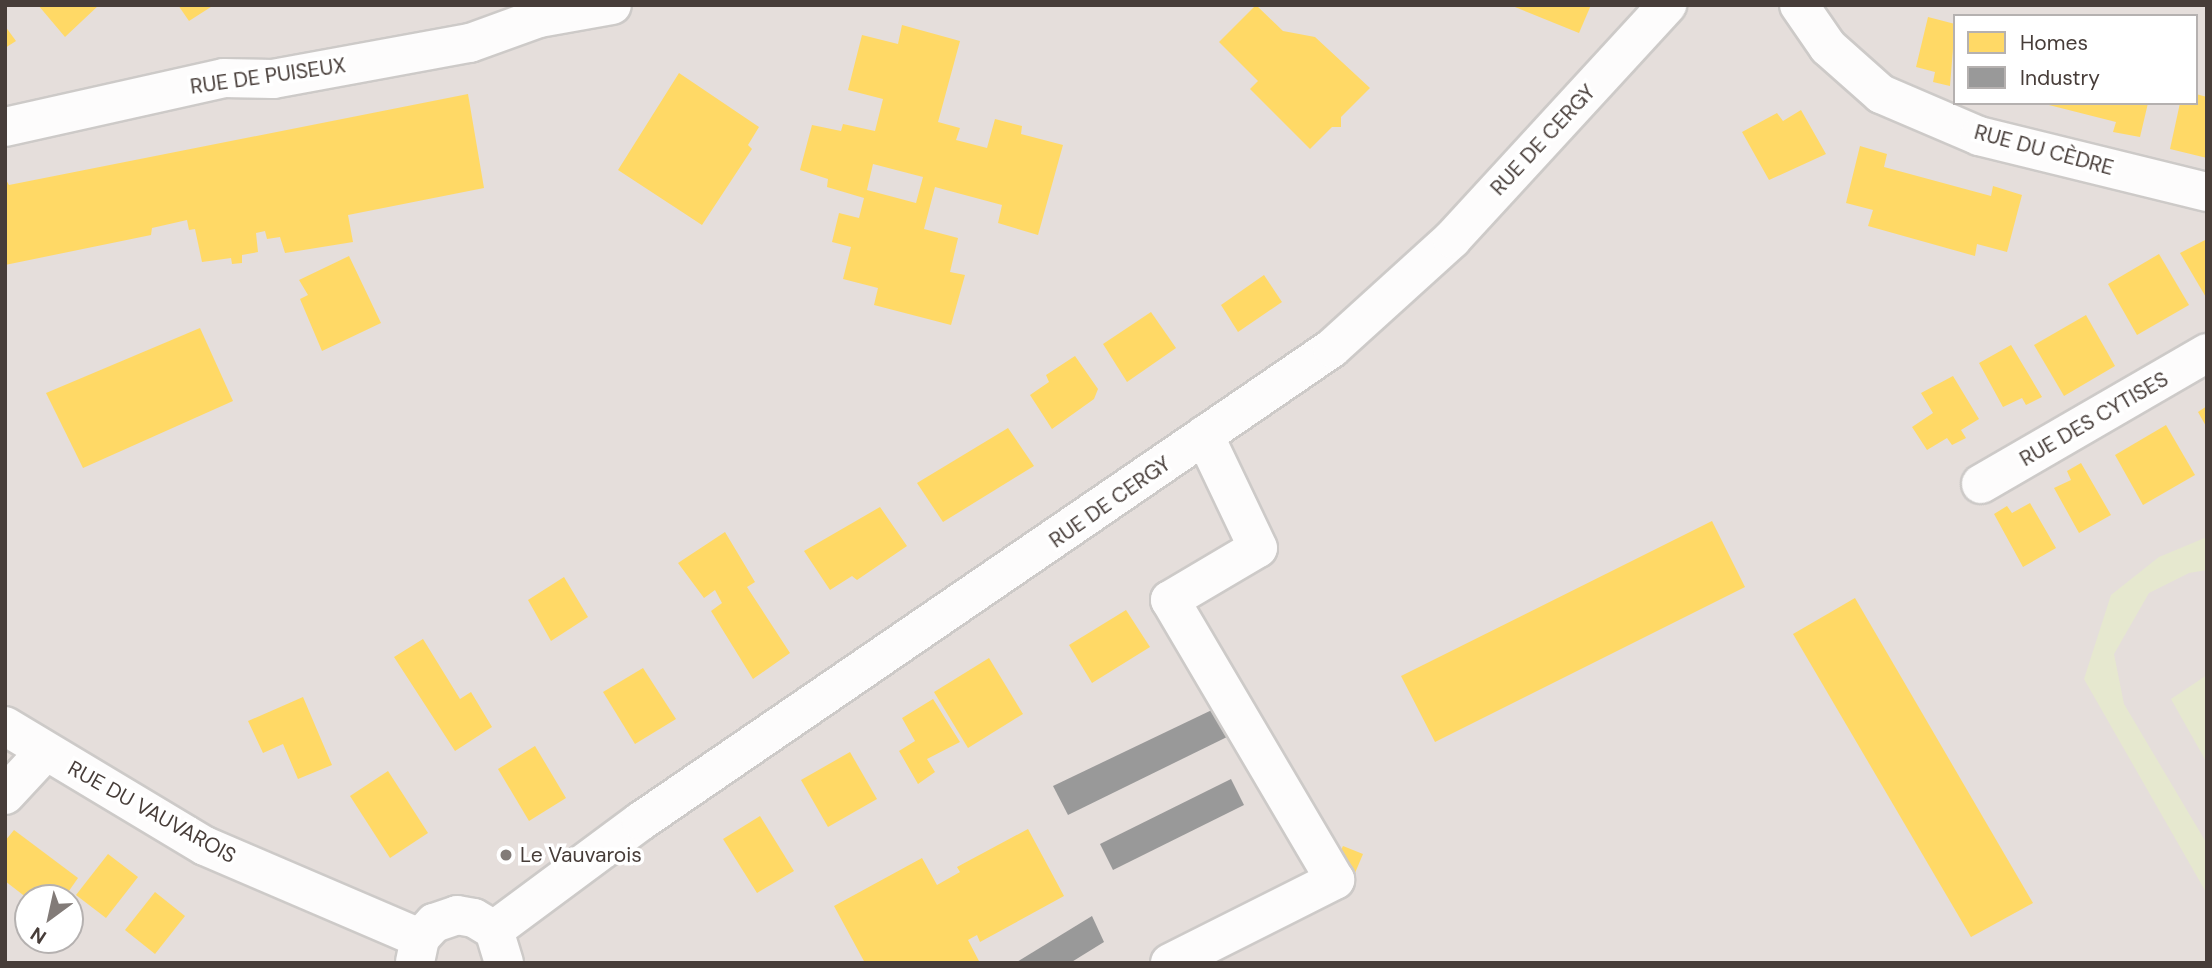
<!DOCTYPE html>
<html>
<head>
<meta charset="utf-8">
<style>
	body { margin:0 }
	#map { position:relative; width:2212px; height:968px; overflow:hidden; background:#f1eeec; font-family:"DM Sans",sans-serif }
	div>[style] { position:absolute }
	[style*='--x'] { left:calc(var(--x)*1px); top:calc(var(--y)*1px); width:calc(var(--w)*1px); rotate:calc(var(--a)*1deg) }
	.residential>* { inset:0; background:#e5dedb }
	.green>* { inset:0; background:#e6e8cf }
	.homes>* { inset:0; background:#ffd966 }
	.industry>* { inset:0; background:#999 }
	.roads { filter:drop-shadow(2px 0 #cdcac8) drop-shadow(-2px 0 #cdcac8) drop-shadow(0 2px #cdcac8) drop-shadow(0 -2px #cdcac8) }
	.minor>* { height:38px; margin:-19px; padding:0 19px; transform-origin:19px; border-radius:19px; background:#fdfcfc }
	.dots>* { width:19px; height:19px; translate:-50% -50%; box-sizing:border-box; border:4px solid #fff; border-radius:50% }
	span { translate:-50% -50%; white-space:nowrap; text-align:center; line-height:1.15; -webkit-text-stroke:7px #fff; paint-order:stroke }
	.street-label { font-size:21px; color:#473d39 }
	.poi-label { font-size:21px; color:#473d39 }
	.left { translate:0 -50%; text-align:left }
	.frame { position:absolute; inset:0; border:7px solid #473d39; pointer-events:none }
	.legend { position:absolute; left:1953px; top:14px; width:245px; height:91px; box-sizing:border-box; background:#fff; border:2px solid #b5b1b0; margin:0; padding:9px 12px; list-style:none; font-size:21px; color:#473d39 }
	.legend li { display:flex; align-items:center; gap:14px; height:35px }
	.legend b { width:35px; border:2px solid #b5b1b0 }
	.north { position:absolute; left:14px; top:884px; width:70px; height:70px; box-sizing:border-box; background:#fff; border:2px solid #b5b1b0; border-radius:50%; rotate:213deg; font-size:19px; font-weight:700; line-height:28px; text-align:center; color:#473d39 }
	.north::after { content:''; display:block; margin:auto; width:24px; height:32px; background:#827b78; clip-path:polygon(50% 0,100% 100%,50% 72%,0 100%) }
</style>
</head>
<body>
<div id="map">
	<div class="residential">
		<i style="clip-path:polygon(evenodd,5px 5px,2207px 5px,2207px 963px,5px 963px,5px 5px,1955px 16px,2196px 16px,2196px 103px,1955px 103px,1955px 16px,5px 5px,28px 898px,70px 898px,70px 940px,28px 940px,28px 898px)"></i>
	</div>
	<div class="green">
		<i style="clip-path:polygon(2207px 537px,2207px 570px,2189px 573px,2149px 593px,2114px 654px,2124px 704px,2207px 844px,2207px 894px,2084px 679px,2111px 595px,2159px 557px)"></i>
		<i style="clip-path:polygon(2207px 675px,2207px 763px,2171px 699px)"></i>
	</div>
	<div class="homes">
		<i style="clip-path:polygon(38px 5px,99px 5px,65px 37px)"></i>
		<i style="clip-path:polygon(178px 5px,214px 5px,189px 21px)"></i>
		<i style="clip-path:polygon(1256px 5px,1283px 31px,1315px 37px,1370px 88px,1341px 117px,1341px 127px,1332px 127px,1310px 149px,1250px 89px,1258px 81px,1219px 42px)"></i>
		<i style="clip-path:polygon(1510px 5px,1591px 5px,1579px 33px)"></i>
		<i style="clip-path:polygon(1928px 17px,1955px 24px,1950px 86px,1933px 82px,1935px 72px,1916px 67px)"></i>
		<i style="clip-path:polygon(evenodd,902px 25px,960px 41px,938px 122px,960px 128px,956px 140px,987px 148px,995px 119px,1022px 126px,1021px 134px,1063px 145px,1038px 235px,998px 223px,1002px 205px,935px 187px,924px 229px,958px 238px,950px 272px,965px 275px,951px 325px,874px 305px,878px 288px,843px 279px,851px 247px,832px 242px,839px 213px,859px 218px,864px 198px,827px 187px,828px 179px,800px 170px,812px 125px,841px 131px,843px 124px,875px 131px,883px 99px,848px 90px,862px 35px,898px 44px,902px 25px,873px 164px,923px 177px,916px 203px,867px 190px,873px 164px)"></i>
		<i style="clip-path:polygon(5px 26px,16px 41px,5px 48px)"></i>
		<i style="clip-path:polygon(679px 73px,759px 127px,748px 145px,752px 149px,702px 225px,618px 170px)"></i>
		<i style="clip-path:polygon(468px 94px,484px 188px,348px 215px,353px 242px,285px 253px,280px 237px,267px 239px,265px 231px,256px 233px,258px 252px,242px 255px,242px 263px,232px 264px,231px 258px,202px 262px,195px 229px,189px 230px,187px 220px,152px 228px,151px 235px,5px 265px,5px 178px,9px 185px)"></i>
		<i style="clip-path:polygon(2196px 94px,2207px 97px,2207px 158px,2170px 149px,2180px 103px,2196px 103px)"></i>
		<i style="clip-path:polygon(2041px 103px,2148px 103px,2140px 137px,2113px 132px,2116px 122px)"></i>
		<i style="clip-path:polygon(1801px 110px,1826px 154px,1769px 180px,1742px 132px,1777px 113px,1783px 121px)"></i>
		<i style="clip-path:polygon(1860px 146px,1887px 154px,1884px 167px,1991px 196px,1993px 186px,2022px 195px,2007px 252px,1977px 244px,1975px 256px,1868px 226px,1873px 210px,1846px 203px)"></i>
		<i style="clip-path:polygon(2207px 239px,2207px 299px,2180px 253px)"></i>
		<i style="clip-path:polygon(2159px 254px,2189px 305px,2137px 335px,2108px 284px)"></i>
		<i style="clip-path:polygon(349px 256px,381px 323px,322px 351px,300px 299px,308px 295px,299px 280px)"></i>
		<i style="clip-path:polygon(1264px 275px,1282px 302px,1238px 332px,1221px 305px)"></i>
		<i style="clip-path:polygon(1151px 312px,1176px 348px,1127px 382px,1103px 344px)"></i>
		<i style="clip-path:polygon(2086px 315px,2115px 366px,2064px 396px,2034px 345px)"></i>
		<i style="clip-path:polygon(200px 328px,233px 401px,83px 468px,46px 393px)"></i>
		<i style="clip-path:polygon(2011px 345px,2042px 397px,2026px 405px,2022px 398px,2003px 407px,1979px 363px)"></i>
		<i style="clip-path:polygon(1075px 356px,1098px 389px,1094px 399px,1052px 429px,1030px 395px,1049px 382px,1046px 375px)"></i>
		<i style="clip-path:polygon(1953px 376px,1979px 419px,1961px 430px,1966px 438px,1952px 445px,1947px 438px,1927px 450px,1912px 427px,1933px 413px,1921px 393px)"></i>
		<i style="clip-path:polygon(2207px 406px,2207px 428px,2198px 412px)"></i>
		<i style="clip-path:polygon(2166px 425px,2195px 475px,2143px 505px,2115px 455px)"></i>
		<i style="clip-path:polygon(1008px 428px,1034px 466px,943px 522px,917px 483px)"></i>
		<i style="clip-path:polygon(2081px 463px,2111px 515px,2079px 533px,2054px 488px,2071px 480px,2067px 471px)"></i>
		<i style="clip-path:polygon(2030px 503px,2056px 548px,2023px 567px,1994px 514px,2007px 506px,2012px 513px)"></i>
		<i style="clip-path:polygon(880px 507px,907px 546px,857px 580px,852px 576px,830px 590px,804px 551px)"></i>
		<i style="clip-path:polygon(1712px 521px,1745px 587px,1435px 742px,1401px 676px)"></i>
		<i style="clip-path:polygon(725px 532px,755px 582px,747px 587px,790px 653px,753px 679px,711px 611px,722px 603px,715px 590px,704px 598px,678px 563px)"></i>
		<i style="clip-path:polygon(564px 577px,588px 617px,551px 641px,528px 600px)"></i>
		<i style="clip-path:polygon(1855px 598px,2033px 903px,1971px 937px,1793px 634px)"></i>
		<i style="clip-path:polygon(1126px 610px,1150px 647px,1092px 683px,1069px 645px)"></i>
		<i style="clip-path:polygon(423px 639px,460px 699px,471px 692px,492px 727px,455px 751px,394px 657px)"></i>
		<i style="clip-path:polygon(989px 658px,1023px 714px,968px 748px,934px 692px)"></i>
		<i style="clip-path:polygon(643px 668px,676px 719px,635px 744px,603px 692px)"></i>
		<i style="clip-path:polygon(303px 697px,332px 765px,298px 779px,283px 744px,263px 753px,248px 721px)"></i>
		<i style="clip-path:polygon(933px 699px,960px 742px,927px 759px,935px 772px,918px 784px,899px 751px,915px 741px,902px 718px)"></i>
		<i style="clip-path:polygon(535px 746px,566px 798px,529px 821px,498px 769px)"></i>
		<i style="clip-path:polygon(850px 752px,877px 799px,828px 827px,801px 780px)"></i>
		<i style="clip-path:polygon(388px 771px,428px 833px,390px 858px,350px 796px)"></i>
		<i style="clip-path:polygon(760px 816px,794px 871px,757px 893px,723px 839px)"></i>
		<i style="clip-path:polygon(1028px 829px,1064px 896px,980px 942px,977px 935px,968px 940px,980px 963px,865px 963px,834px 906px,922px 858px,937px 885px,960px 872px,957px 867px)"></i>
		<i style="clip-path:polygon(14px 830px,78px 878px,64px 898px,27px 898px,5px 881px,5px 841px)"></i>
		<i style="clip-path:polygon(1343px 846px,1363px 854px,1355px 873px,1335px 863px)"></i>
		<i style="clip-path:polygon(108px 854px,138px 877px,106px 918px,76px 895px)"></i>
		<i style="clip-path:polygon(155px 892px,185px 916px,155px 954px,125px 930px)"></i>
	</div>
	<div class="industry">
		<i style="clip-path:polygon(1216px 708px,1227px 737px,1068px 815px,1053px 786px)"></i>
		<i style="clip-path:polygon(1231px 779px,1244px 805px,1113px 870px,1100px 844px)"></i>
		<i style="clip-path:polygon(1092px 916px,1104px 942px,1070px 963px,1015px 963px)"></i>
	</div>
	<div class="roads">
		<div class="minor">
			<i style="--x:1799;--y:5;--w:51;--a:55.4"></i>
			<i style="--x:1828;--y:47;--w:71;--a:41.6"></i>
			<i style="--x:1881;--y:94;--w:107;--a:23.2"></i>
			<i style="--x:1979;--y:136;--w:235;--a:13.8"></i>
			<i style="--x:5;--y:127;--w:224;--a:-12.6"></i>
			<i style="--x:224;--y:78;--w:49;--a:1.2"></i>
			<i style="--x:273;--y:79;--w:200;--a:-10.4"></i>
			<i style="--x:470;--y:43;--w:73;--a:-19.9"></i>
			<i style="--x:539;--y:18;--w:74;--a:-10.1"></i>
			<i style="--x:1981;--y:484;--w:261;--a:-30.1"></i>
			<i style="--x:5;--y:726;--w:233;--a:31"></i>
			<i style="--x:205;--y:846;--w:234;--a:23.2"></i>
			<i style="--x:5;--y:795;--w:57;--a:-47.1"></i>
			<i style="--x:494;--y:930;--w:183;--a:-36.6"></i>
			<i style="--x:641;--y:821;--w:837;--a:-34.39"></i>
			<i style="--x:1332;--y:348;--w:162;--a:-42.2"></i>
			<i style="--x:1452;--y:239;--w:318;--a:-47.4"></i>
			<i style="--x:415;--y:962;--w:25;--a:-78"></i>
			<i style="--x:420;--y:938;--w:21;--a:-47"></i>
			<i style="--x:434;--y:923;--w:24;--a:-19"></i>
			<i style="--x:457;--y:915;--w:17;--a:10"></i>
			<i style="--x:474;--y:918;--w:23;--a:31"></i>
			<i style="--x:494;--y:930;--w:34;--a:73"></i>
			<i style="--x:1170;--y:963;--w:185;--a:-26.7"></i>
			<i style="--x:1335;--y:880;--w:325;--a:-120.5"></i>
			<i style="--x:1170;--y:600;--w:102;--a:-30.6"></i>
			<i style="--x:1258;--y:548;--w:125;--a:-115.5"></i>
		</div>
	</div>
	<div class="dots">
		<i style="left:506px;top:855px;background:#827b78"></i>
	</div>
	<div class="street-label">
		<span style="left:268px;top:76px;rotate:-8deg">RUE DE PUISEUX</span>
		<span style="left:1543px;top:140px;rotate:-47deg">RUE DE CERGY</span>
		<span style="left:2044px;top:150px;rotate:15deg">RUE DU CÈDRE</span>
		<span style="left:2094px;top:419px;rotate:-30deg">RUE DES CYTISES</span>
		<span style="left:1110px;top:502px;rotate:-35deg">RUE DE CERGY</span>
		<span style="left:152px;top:812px;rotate:29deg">RUE DU VAUVAROIS</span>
	</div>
	<div class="poi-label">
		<span class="left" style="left:520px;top:855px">Le Vauvarois</span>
	</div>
	<div class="frame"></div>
	<ul class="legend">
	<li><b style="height:19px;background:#ffd966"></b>Homes</li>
	<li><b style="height:19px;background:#999"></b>Industry</li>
	</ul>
	<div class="north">N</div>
</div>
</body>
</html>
